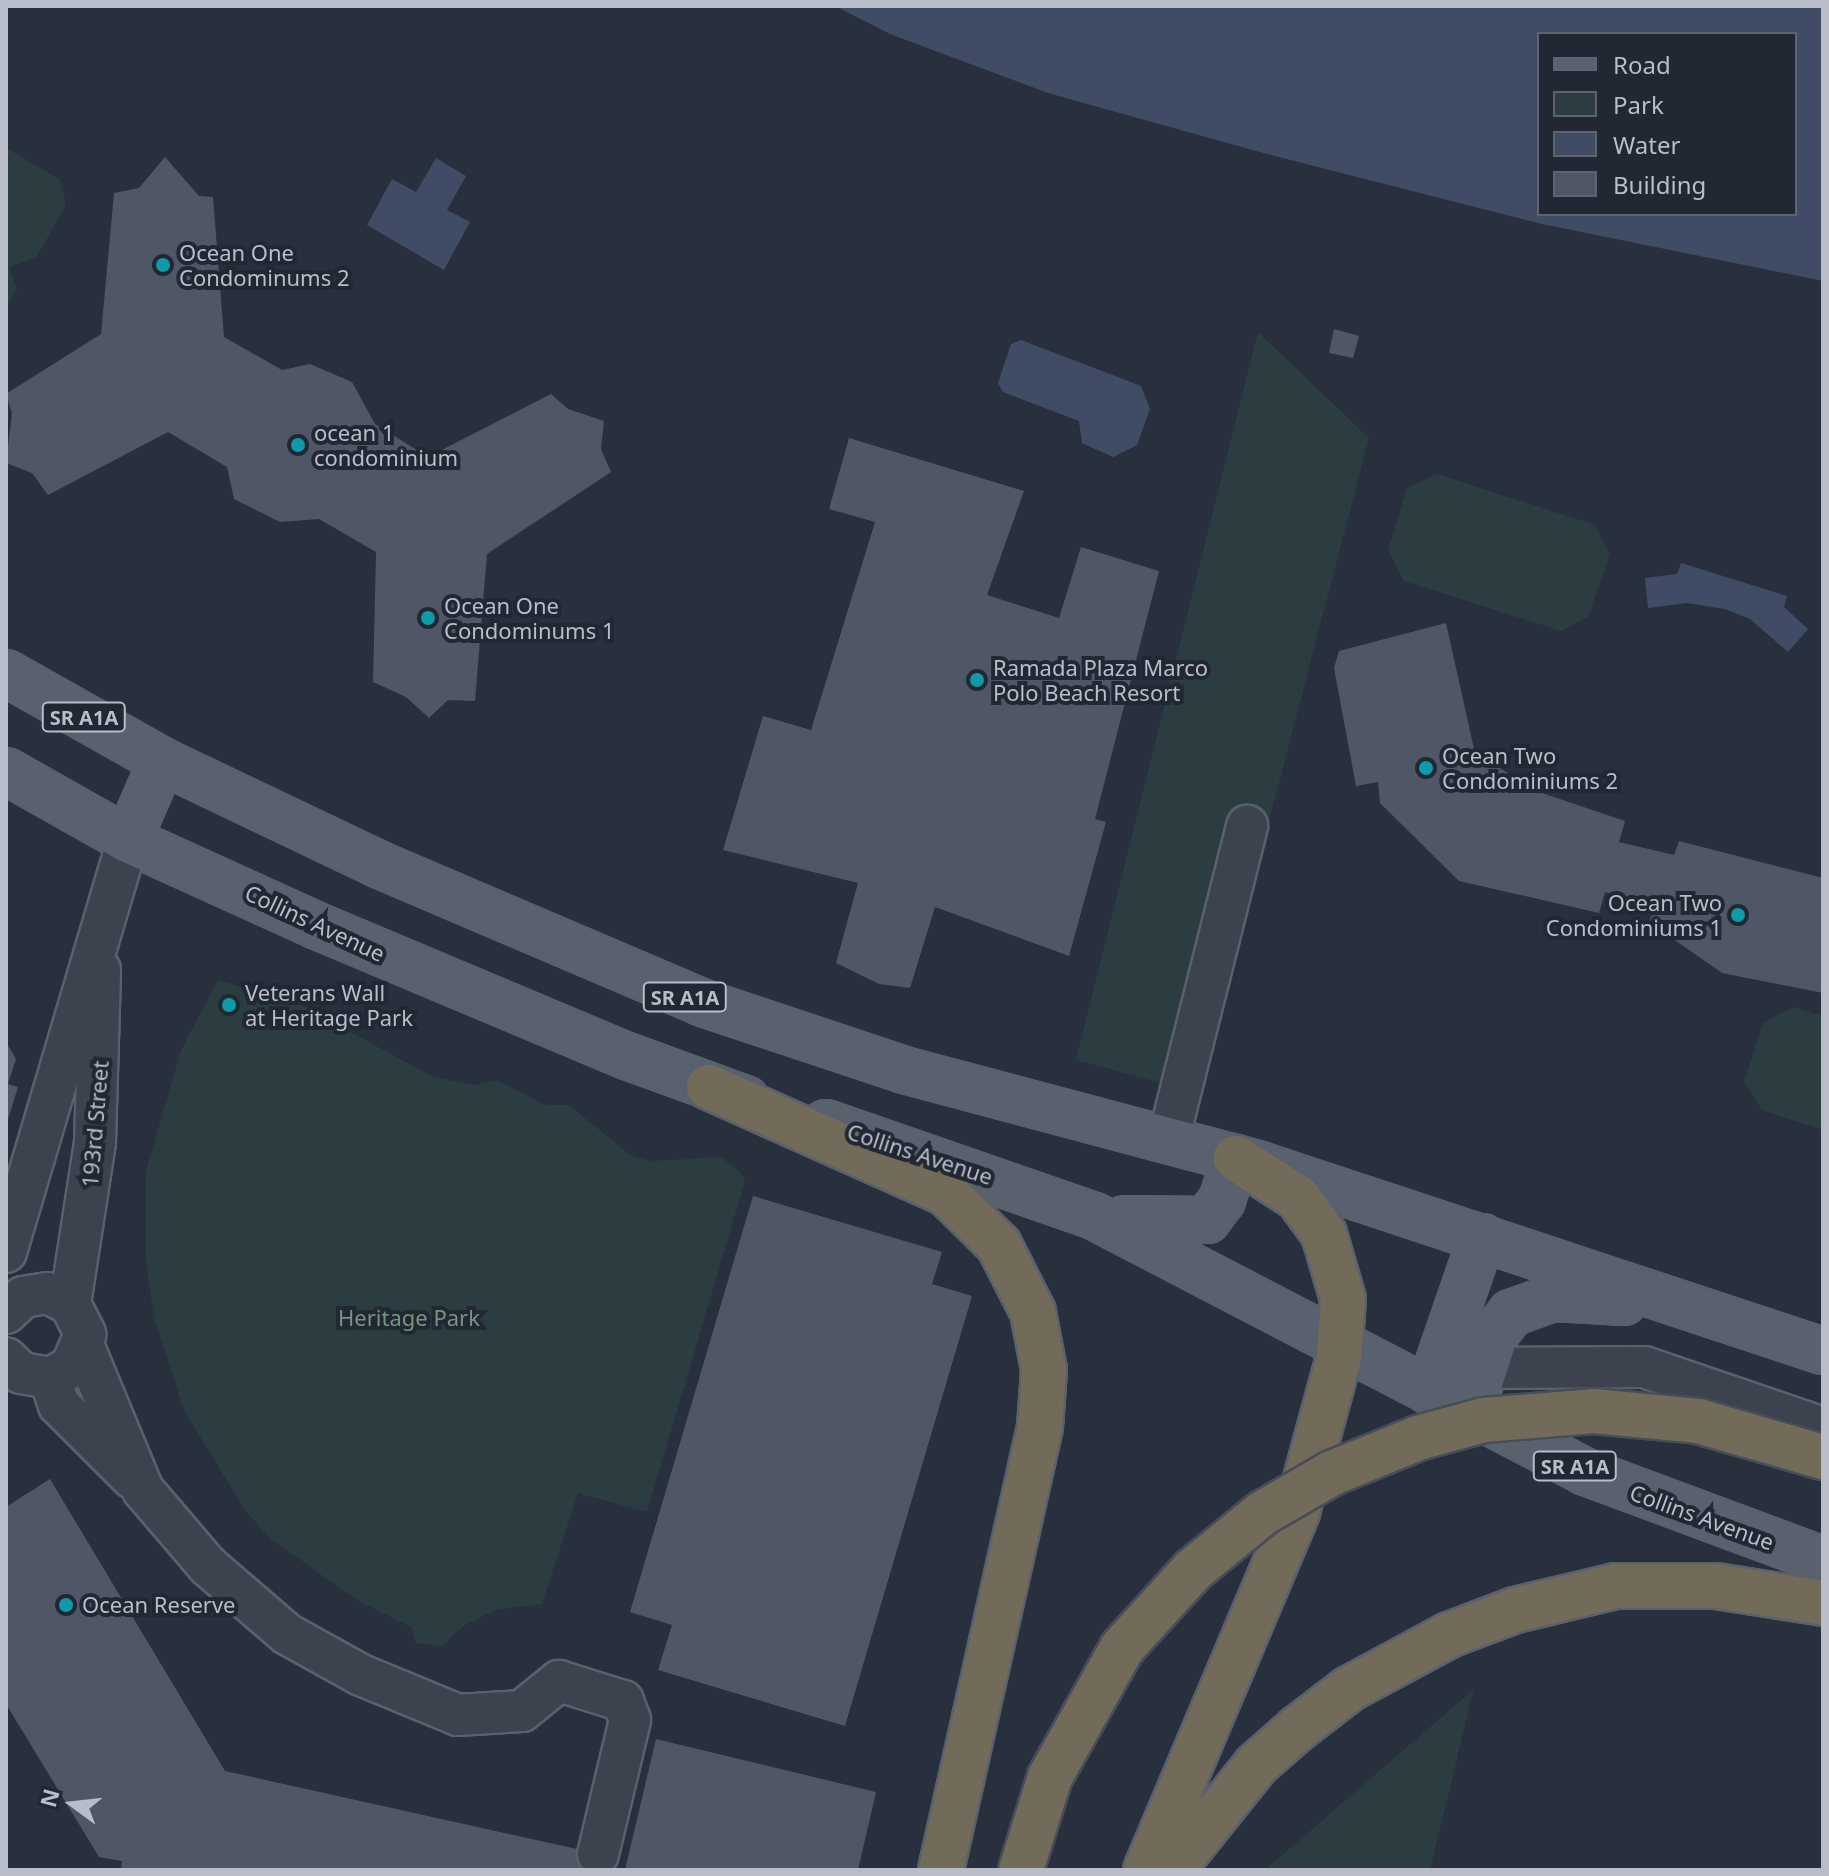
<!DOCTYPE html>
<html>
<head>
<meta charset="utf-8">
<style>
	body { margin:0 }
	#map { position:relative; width:1829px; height:1876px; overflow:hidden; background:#28303e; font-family:"Noto Sans",sans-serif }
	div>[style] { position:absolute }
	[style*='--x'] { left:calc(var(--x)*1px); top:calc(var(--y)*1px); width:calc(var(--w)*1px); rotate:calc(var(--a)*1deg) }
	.green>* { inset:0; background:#2b3d40 }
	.water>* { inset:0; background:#404c65 }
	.building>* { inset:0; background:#4f5666 }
	.roads { filter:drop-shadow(2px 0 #5a606c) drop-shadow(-2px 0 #5a606c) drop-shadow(0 2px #5a606c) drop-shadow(0 -2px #5a606c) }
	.minor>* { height:40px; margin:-20px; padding:0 20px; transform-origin:20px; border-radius:20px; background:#3c424e }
	.major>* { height:44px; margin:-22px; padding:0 22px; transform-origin:22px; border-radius:22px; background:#5a616e }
	.highway>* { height:44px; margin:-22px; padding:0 22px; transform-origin:22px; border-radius:22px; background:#736b5a }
	.bridges { filter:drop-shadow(2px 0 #474d59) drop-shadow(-2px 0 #474d59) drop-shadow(0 2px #474d59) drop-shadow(0 -2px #474d59) }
	.highway-bridge>* { height:44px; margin:-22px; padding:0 22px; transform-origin:22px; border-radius:22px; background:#736b5a }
	.dots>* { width:22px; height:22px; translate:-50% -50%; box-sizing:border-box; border:4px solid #212733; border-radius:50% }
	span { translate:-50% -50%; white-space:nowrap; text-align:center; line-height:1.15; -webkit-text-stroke:8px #212733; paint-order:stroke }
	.shield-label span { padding:2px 6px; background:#212733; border:2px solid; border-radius:6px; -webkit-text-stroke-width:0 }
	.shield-label { font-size:20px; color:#b8bdc9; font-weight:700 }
	.poi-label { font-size:22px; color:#b8bdc9 }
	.left { translate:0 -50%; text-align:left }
	.right { translate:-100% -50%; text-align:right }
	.street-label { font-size:22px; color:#b8bdc9 }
	.park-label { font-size:22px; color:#72977d }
	.frame { position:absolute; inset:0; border:8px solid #b8bdc9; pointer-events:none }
	.legend { position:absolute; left:1537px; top:32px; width:260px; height:184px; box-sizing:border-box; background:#212733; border:2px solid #5d636f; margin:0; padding:10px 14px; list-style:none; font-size:24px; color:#b8bdc9 }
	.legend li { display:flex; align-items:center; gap:16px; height:40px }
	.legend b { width:40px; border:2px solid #5d636f }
	.north { position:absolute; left:32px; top:1764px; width:80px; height:80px; -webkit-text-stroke:6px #212733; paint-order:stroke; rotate:285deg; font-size:22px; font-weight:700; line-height:32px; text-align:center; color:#b8bdc9 }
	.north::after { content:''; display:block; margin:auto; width:28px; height:36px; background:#b8bdc9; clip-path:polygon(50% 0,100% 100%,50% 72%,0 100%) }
</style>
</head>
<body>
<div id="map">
	<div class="green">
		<i style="clip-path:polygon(6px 148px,60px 180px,66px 205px,36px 258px,9px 267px,17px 289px,6px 307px)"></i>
		<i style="clip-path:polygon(1258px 332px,1369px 438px,1198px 1093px,1076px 1060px)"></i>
		<i style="clip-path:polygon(1437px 474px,1595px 525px,1610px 554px,1588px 617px,1561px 631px,1404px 581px,1388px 550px,1407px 488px)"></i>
		<i style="clip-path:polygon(218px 980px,305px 1007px,433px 1077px,475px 1085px,497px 1080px,545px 1105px,569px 1105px,630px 1155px,649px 1161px,721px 1157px,740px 1172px,745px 1181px,647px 1512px,578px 1493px,542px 1604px,495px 1610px,465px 1625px,442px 1646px,416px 1643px,411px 1627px,357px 1600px,271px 1539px,244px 1509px,184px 1410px,154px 1317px,146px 1262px,146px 1171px,181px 1050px)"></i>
		<i style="clip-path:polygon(1793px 1007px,1823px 1016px,1823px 1130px,1762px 1110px,1744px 1082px,1763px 1023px)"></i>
		<i style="clip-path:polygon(1474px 1689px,1430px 1870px,1265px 1870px)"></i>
	</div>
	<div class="water">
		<i style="clip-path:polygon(evenodd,835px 6px,1823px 6px,1823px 281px,1542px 224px,1267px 154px,1048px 93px,890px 34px,835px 6px,1539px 34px,1795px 34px,1795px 214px,1539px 214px,1539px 34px)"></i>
		<i style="clip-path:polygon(436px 158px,466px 176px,447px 210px,470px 222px,444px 270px,367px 225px,392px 179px,416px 192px)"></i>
		<i style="clip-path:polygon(1021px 340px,1141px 386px,1150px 409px,1137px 445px,1113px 457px,1082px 443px,1079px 421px,1003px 392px,998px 383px,1011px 344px)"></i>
		<i style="clip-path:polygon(1681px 563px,1787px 596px,1784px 607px,1808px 629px,1788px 652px,1750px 619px,1725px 609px,1687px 603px,1648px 608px,1645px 578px,1677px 574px)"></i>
	</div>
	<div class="building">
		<i style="clip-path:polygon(165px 157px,199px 196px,213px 197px,224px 337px,282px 370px,310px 364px,352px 382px,375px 424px,428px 457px,551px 394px,568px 409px,604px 421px,601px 449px,611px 472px,487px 554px,475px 701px,448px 700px,429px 718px,406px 697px,373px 682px,376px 552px,319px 519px,280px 522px,234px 499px,227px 467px,168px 432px,48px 495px,32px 473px,6px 463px,12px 413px,6px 394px,101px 334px,114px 193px,139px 188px)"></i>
		<i style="clip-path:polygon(1334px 329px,1359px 336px,1353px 358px,1329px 353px)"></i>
		<i style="clip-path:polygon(849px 438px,1024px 491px,987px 595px,1059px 618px,1081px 547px,1159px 571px,1095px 819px,1106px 822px,1069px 956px,935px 907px,910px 988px,879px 984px,836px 963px,858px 883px,723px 850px,763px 716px,811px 730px,875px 522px,829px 509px)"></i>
		<i style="clip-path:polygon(1446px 623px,1475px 753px,1539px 792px,1625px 821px,1619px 842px,1674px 855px,1679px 841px,1823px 878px,1823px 993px,1722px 973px,1649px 922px,1655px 908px,1605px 892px,1599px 913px,1459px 881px,1380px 803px,1378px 782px,1356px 786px,1334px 668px,1339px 651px)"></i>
		<i style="clip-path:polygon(6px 1042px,16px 1059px,8px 1084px,18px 1087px,7px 1123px)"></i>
		<i style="clip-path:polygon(753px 1196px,942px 1252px,932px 1284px,972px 1296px,845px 1726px,658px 1670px,672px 1625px,630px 1612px)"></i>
		<i style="clip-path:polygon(50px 1479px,225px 1771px,604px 1855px,600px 1870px,121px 1870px,122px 1861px,99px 1857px,6px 1704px,6px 1507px)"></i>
		<i style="clip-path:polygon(656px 1739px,876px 1792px,858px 1870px,625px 1870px)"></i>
	</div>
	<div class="roads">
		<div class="minor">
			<i style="--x:1168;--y:1141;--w:325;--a:-75.9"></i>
			<i style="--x:6;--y:1252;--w:430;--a:-73.5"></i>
			<i style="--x:70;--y:1304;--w:164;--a:-81.2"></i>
			<i style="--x:95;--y:1142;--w:172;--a:-88.3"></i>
			<i style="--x:6;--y:1313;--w:23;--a:-43"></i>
			<i style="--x:23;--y:1297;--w:25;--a:-9"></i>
			<i style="--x:48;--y:1293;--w:25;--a:27"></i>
			<i style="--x:70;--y:1304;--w:34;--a:63"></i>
			<i style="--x:85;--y:1334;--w:36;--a:113"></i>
			<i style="--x:71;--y:1367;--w:24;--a:152"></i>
			<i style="--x:50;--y:1378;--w:29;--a:-170"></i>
			<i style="--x:21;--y:1373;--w:21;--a:-135"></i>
			<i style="--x:83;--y:1345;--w:157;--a:67.5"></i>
			<i style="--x:143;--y:1490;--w:100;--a:49.5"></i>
			<i style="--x:208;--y:1566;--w:104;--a:40.7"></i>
			<i style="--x:287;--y:1634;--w:85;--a:29"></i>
			<i style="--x:361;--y:1675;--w:105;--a:22.4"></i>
			<i style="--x:458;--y:1715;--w:64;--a:-3.6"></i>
			<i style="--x:522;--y:1711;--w:48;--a:-39"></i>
			<i style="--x:559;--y:1681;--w:67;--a:17.4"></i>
			<i style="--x:623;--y:1701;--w:20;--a:70"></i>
			<i style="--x:630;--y:1720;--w:138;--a:103.4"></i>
			<i style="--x:1484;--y:1368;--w:160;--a:-0.4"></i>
			<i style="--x:1644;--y:1367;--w:189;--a:18.8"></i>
			<i style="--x:50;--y:1378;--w:28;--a:72"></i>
			<i style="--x:59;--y:1405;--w:103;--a:45"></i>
		</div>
		<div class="major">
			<i style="--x:6;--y:673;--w:179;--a:29.4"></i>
			<i style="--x:162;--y:761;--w:242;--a:25.5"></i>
			<i style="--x:380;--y:865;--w:351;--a:23.1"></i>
			<i style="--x:703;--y:1003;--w:212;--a:18.4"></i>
			<i style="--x:904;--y:1070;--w:368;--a:14.9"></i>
			<i style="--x:1260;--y:1165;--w:593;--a:18.28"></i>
			<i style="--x:6;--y:771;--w:140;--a:29.5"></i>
			<i style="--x:128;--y:840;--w:205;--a:24.4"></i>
			<i style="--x:315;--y:925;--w:338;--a:22.8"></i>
			<i style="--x:627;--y:1056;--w:126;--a:20"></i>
			<i style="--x:128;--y:840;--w:86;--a:-66.7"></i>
			<i style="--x:826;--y:1123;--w:284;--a:19.1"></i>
			<i style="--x:1094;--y:1216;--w:555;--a:27.49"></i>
			<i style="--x:1586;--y:1472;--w:253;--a:20.4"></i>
			<i style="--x:1125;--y:1219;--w:82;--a:0.7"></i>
			<i style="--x:1207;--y:1220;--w:25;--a:-53"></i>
			<i style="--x:1222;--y:1200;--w:44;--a:-71.6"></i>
			<i style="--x:1429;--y:1391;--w:163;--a:-71"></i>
			<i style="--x:1471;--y:1411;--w:82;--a:-72.2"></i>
			<i style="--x:1496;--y:1333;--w:25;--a:-53"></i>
			<i style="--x:1511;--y:1313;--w:45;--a:-19.7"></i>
			<i style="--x:1553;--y:1298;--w:71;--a:3.2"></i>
		</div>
		<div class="highway">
			<i style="--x:709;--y:1087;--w:260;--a:24.1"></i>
			<i style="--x:946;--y:1193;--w:74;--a:44.5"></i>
			<i style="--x:999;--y:1245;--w:75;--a:63.1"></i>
			<i style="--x:1033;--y:1312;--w:59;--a:79.3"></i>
			<i style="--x:1044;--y:1370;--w:57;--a:94"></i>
			<i style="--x:1040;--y:1427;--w:454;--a:102.6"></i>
			<i style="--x:1146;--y:1870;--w:389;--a:-67.1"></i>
			<i style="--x:1297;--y:1512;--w:161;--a:-74.8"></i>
			<i style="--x:1339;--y:1357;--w:58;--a:-86.1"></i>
			<i style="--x:1343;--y:1299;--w:68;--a:-106.3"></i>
			<i style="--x:1324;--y:1234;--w:44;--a:-125.8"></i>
			<i style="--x:1298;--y:1198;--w:74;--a:-147.2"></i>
			<i style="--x:1172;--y:1870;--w:134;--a:-51.3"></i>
			<i style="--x:1256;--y:1765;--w:55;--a:-41.3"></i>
			<i style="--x:1297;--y:1729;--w:66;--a:-37.6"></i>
			<i style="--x:1349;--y:1689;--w:114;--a:-28.4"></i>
			<i style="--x:1449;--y:1635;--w:71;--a:-20.7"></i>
			<i style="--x:1515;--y:1610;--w:104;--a:-13.4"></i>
			<i style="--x:1616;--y:1586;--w:100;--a:0"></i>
			<i style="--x:1716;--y:1586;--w:108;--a:9"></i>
		</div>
	</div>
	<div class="bridges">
		<div class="highway-bridge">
			<i style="--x:1021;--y:1870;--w:97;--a:-72.7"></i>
			<i style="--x:1050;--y:1777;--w:148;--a:-60.8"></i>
			<i style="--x:1122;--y:1648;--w:105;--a:-47.7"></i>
			<i style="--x:1193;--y:1570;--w:90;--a:-39.2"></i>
			<i style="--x:1263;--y:1513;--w:80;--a:-30.1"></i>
			<i style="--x:1332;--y:1473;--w:93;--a:-22.1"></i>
			<i style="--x:1418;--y:1438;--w:68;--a:-15.3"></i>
			<i style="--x:1484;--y:1420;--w:109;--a:-4.7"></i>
			<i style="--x:1593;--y:1411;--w:105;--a:5.4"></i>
			<i style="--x:1698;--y:1421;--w:130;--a:16.1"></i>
		</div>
	</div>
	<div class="dots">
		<i style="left:163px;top:265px;background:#0f9aa8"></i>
		<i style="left:298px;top:445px;background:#0f9aa8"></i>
		<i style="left:428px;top:618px;background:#0f9aa8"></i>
		<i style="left:977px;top:680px;background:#0f9aa8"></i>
		<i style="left:1426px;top:768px;background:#0f9aa8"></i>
		<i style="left:1738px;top:915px;background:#0f9aa8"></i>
		<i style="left:229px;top:1005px;background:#0f9aa8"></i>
		<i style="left:66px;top:1605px;background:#0f9aa8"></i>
	</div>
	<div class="shield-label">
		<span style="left:84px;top:717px">SR A1A</span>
		<span style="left:685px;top:997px">SR A1A</span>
		<span style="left:1575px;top:1466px">SR A1A</span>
	</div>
	<div class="poi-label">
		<span class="left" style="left:179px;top:265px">Ocean One<br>Condominums 2</span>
		<span class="left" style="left:314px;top:445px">ocean 1<br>condominium</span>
		<span class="left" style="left:444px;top:618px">Ocean One<br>Condominums 1</span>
		<span class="left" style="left:993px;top:680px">Ramada Plaza Marco<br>Polo Beach Resort</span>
		<span class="left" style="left:1442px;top:768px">Ocean Two<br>Condominiums 2</span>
		<span class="right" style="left:1722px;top:915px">Ocean Two<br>Condominiums 1</span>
		<span class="left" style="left:245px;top:1005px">Veterans Wall<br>at Heritage Park</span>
		<span class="left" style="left:82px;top:1605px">Ocean Reserve</span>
	</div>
	<div class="street-label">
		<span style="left:315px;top:923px;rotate:25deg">Collins Avenue</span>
		<span style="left:95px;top:1124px;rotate:-85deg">193rd Street</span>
		<span style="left:920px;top:1154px;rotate:18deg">Collins Avenue</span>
		<span style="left:1702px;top:1517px;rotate:20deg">Collins Avenue</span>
	</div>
	<div class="park-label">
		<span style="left:409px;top:1318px">Heritage Park</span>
	</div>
	<div class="frame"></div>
	<ul class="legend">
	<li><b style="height:10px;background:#5a616e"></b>Road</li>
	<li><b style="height:22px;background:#2b3d40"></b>Park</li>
	<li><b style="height:22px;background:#404c65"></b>Water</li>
	<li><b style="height:22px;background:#4f5666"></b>Building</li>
	</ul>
	<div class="north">N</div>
</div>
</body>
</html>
